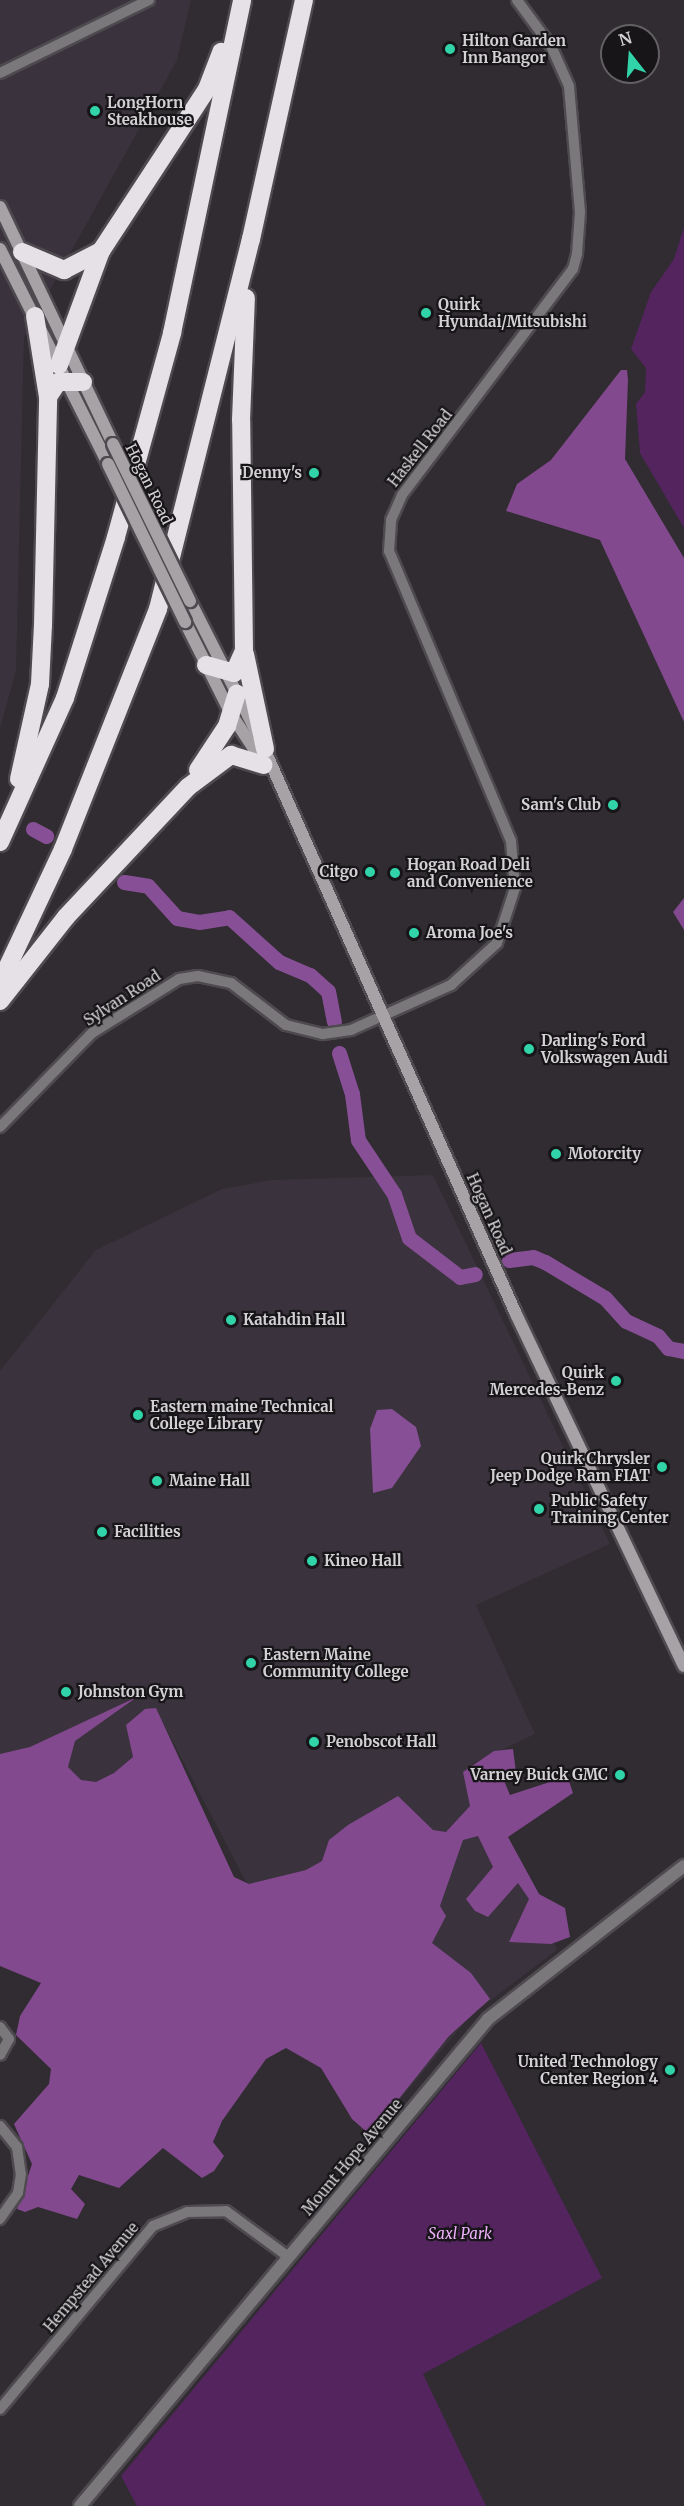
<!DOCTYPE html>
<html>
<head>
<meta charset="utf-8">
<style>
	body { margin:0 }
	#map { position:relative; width:684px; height:2506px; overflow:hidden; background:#302c31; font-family:Merriweather,serif }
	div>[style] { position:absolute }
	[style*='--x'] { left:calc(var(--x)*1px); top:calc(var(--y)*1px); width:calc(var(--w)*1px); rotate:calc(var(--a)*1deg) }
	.built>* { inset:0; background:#3a323c }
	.green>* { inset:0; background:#53245e }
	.forest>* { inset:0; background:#82498f }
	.water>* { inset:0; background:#874f95 }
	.river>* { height:15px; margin:-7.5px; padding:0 7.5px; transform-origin:7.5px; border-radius:7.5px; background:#874f95 }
	.roads { filter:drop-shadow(2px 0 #4e4a4f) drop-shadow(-2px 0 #4e4a4f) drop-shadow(0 2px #4e4a4f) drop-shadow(0 -2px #4e4a4f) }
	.minor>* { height:10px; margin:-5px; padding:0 5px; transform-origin:5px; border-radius:5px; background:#7a787b }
	.tertiary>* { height:12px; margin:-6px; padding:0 6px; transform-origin:6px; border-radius:6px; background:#7a787b }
	.secondary>* { height:12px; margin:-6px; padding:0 6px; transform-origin:6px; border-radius:6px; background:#a6a2a6 }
	.motorway>* { height:18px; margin:-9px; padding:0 9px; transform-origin:9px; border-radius:9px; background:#e6e0e7 }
	.bridges { filter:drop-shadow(2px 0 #4e4a4f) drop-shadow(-2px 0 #4e4a4f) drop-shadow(0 2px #4e4a4f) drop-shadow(0 -2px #4e4a4f) }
	.secondary-bridge>* { height:12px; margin:-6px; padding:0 6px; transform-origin:6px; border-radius:6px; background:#a6a2a6 }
	.dots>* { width:16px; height:16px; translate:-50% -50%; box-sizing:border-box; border:3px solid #171518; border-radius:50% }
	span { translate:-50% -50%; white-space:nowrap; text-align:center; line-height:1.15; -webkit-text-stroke:4.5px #171518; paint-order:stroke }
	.poi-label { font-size:15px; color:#d4d1d5; font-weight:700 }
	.left { translate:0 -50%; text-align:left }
	.right { translate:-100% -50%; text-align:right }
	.street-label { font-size:15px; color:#d4d1d5 }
	.park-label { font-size:15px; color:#ecaffb; font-style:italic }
	.north { position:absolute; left:600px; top:24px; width:60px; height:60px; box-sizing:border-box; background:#171518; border:2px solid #636064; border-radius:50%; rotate:343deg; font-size:16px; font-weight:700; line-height:24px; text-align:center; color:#d4d1d5 }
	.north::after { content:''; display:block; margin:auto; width:21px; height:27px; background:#31d4a9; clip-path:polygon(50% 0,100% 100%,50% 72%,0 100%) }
</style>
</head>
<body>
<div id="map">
	<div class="built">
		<i style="clip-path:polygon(0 0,191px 0,177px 60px,24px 337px,16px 671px,0 728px)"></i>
		<i style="clip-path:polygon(433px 1175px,610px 1544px,476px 1605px,535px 1734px,472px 1764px,557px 1950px,471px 2015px,375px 2129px,162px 1721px,66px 1900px,0 1773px,0 1371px,96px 1250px,222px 1189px,272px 1180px)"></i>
	</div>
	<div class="green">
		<i style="clip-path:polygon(684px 227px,684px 528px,640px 453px,636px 404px,645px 392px,646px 368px,631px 349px,651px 292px,674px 259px)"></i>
		<i style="clip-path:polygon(481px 2043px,602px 2278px,423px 2374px,486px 2506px,137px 2506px,121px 2476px)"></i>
	</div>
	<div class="forest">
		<i style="clip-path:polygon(621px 370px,627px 370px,628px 380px,625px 459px,684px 558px,684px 722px,600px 540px,506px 511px,517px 484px,551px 460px)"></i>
		<i style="clip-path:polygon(684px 898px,684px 930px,673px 912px)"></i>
		<i style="clip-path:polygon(137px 1697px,75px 1741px,68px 1767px,81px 1780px,96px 1782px,114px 1773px,133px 1757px,126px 1725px,145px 1709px,156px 1708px,234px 1877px,249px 1884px,306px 1870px,322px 1861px,329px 1840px,348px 1825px,398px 1796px,433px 1830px,446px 1832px,470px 1806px,463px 1772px,494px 1751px,513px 1749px,516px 1772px,503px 1778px,510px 1795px,562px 1778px,569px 1781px,573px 1793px,508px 1837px,539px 1894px,565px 1908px,570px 1937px,551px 1944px,509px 1942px,529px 1899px,518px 1883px,488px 1917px,475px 1911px,466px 1899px,493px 1867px,478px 1836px,463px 1840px,440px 1906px,446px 1916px,432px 1943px,471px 1973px,490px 1999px,449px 2036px,370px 2135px,352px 2119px,321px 2068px,286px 2048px,266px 2059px,222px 2121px,213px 2142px,224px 2156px,214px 2171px,202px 2178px,163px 2148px,119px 2188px,79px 2175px,71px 2189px,85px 2204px,77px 2219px,38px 2207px,25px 2212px,17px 2209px,32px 2164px,14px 2124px,49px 2084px,51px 2069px,16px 2035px,20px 2016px,41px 1983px,0 1966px,0 1754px,30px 1747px)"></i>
	</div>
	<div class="water">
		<i style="clip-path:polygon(392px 1409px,416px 1427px,421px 1446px,392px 1488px,373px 1493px,370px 1429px,377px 1410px)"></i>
	</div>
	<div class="river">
		<i style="--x:33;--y:829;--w:15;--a:28"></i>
		<i style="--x:124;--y:882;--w:24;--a:9"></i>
		<i style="--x:148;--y:886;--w:43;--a:47.8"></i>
		<i style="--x:177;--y:918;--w:22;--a:10"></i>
		<i style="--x:199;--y:922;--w:30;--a:-9"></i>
		<i style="--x:229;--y:917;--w:67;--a:42"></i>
		<i style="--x:279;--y:962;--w:34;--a:23"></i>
		<i style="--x:310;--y:975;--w:24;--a:42"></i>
		<i style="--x:328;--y:991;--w:31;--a:79"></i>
		<i style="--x:339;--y:1053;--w:43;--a:72.4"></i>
		<i style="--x:352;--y:1094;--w:46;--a:82.6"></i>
		<i style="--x:358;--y:1140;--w:65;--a:56.3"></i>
		<i style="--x:394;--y:1194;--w:46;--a:71.2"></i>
		<i style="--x:409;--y:1238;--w:64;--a:37.4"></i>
		<i style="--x:460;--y:1277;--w:15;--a:-11"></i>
		<i style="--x:509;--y:1260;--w:24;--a:-7"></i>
		<i style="--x:533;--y:1257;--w:13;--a:23"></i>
		<i style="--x:545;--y:1262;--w:70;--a:31"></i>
		<i style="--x:605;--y:1298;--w:31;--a:48"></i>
		<i style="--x:626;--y:1321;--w:35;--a:25"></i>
		<i style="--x:658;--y:1336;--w:16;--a:50"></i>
		<i style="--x:668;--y:1348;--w:16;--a:11"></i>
	</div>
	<div class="roads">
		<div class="minor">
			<i style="--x:0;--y:73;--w:166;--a:-26.1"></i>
			<i style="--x:0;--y:1127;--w:132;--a:-45.6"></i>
			<i style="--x:92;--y:1033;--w:102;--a:-31.8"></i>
			<i style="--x:179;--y:979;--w:19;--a:-9"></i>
			<i style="--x:198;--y:976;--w:34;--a:12"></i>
			<i style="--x:231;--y:983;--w:69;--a:37.4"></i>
			<i style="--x:286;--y:1025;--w:38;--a:14"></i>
			<i style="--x:323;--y:1034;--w:28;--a:-8"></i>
			<i style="--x:351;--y:1030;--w:110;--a:-24.2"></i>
			<i style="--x:451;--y:985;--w:62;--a:-42.4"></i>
			<i style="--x:497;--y:943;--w:58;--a:-71.9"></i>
			<i style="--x:515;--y:888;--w:47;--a:-94.9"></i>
			<i style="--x:511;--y:841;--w:315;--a:-112.8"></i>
			<i style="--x:389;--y:551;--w:31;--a:-86"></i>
			<i style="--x:391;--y:520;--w:27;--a:-66"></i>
			<i style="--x:402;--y:495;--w:283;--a:-52.9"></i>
			<i style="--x:573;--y:269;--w:16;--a:-75"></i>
			<i style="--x:577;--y:254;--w:42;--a:-85.9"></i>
			<i style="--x:580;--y:212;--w:126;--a:-95"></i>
			<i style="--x:569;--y:86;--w:44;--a:-114.2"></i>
			<i style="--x:551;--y:46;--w:57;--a:-126.5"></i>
			<i style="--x:0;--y:2027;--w:15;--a:53"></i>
			<i style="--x:9;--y:2039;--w:18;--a:119"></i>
			<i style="--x:0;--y:2126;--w:27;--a:51"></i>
			<i style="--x:17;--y:2147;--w:27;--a:82"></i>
			<i style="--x:21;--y:2174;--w:19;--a:99"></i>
			<i style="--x:18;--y:2193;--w:32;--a:125"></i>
			<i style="--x:0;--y:2409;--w:239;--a:-50.1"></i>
			<i style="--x:153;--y:2226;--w:37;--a:-22"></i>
			<i style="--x:187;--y:2212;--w:39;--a:-1"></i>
			<i style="--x:226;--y:2211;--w:76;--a:36.4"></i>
		</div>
		<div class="tertiary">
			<i style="--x:80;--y:2506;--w:635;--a:-50.04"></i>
			<i style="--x:488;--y:2019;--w:249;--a:-38"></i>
		</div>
		<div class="secondary">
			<i style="--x:0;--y:207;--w:263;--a:64.5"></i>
			<i style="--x:0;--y:249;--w:241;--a:63.3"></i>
			<i style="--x:190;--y:601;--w:146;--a:63.1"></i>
			<i style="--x:185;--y:622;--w:103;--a:63.4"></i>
			<i style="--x:231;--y:714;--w:60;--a:56.6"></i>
			<i style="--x:267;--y:755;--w:612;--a:65.99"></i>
			<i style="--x:516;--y:1314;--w:390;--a:64.5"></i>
		</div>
		<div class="motorway">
			<i style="--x:22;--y:252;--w:46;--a:23.2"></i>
			<i style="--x:64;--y:270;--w:42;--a:-27.2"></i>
			<i style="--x:59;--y:365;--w:121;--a:-69.8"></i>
			<i style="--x:101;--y:251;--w:194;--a:-56.8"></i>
			<i style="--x:207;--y:89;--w:40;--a:-69"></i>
			<i style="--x:48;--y:397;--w:18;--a:-56"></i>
			<i style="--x:58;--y:382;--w:25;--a:0"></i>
			<i style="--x:245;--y:654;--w:97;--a:78.1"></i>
			<i style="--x:206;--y:665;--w:29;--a:16"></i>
			<i style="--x:234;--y:673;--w:24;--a:-66"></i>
			<i style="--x:244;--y:651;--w:231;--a:-90.7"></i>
			<i style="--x:241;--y:420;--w:122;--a:-87.7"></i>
			<i style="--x:198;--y:770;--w:53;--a:-56.6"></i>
			<i style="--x:227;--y:726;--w:34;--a:-73"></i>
			<i style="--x:19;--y:779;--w:97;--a:-77.5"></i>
			<i style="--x:40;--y:684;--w:59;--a:-87.1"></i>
			<i style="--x:43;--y:625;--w:228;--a:-88.7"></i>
			<i style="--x:48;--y:397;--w:82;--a:-99.1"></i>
			<i style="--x:0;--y:842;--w:158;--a:-65.7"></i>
			<i style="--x:65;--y:698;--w:169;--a:-72.4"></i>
			<i style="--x:116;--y:537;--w:212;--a:-74.6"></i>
			<i style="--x:172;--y:333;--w:340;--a:-78.1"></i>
			<i style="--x:0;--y:983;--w:148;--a:-64.8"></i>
			<i style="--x:63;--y:849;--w:258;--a:-68.4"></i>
			<i style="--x:158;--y:609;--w:382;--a:-75.9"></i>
			<i style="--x:251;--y:239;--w:245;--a:-77.5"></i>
			<i style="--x:0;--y:1001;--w:107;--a:-51.8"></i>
			<i style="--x:66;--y:917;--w:178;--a:-46.8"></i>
			<i style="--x:188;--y:787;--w:54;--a:-36.7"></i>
			<i style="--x:231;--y:755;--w:34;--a:17"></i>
		</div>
	</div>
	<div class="bridges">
		<div class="secondary-bridge">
			<i style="--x:113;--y:444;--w:175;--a:63.9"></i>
			<i style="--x:108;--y:464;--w:176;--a:64"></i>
		</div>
	</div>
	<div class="dots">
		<i style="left:450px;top:49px;background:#31d4a9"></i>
		<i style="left:95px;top:111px;background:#31d4a9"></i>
		<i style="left:426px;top:313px;background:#31d4a9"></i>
		<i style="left:314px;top:473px;background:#31d4a9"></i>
		<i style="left:613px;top:805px;background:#31d4a9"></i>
		<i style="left:370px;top:872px;background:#31d4a9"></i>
		<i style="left:395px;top:873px;background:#31d4a9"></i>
		<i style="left:414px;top:933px;background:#31d4a9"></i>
		<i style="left:529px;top:1049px;background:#31d4a9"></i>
		<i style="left:556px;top:1154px;background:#31d4a9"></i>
		<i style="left:231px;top:1320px;background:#31d4a9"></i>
		<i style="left:616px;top:1381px;background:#31d4a9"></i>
		<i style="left:138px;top:1415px;background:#31d4a9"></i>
		<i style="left:662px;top:1467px;background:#31d4a9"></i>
		<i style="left:157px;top:1481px;background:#31d4a9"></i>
		<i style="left:539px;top:1509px;background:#31d4a9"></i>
		<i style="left:102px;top:1532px;background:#31d4a9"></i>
		<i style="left:312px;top:1561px;background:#31d4a9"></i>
		<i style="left:251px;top:1663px;background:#31d4a9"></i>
		<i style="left:66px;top:1692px;background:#31d4a9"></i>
		<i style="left:314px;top:1742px;background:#31d4a9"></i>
		<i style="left:620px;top:1775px;background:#31d4a9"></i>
		<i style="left:670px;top:2070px;background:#31d4a9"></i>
	</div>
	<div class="poi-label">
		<span class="left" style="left:462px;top:49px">Hilton Garden<br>Inn Bangor</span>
		<span class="left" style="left:107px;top:111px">LongHorn<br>Steakhouse</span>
		<span class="left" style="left:438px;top:313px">Quirk<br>Hyundai/Mitsubishi</span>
		<span class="right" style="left:302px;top:473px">Denny's</span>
		<span class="right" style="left:601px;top:805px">Sam's Club</span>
		<span class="left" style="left:407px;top:873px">Hogan Road Deli<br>and Convenience</span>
		<span class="right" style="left:358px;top:872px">Citgo</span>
		<span class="left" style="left:426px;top:933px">Aroma Joe's</span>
		<span class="left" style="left:541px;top:1049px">Darling's Ford<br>Volkswagen Audi</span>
		<span class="left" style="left:568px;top:1154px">Motorcity</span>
		<span class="left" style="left:243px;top:1320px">Katahdin Hall</span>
		<span class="right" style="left:604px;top:1381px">Quirk<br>Mercedes-Benz</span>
		<span class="left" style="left:150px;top:1415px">Eastern maine Technical<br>College Library</span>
		<span class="right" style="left:650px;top:1467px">Quirk Chrysler<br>Jeep Dodge Ram FIAT</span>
		<span class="left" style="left:169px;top:1481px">Maine Hall</span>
		<span class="left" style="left:551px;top:1509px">Public Safety<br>Training Center</span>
		<span class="left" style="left:114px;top:1532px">Facilities</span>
		<span class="left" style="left:324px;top:1561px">Kineo Hall</span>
		<span class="left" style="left:263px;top:1663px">Eastern Maine<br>Community College</span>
		<span class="left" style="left:78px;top:1692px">Johnston Gym</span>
		<span class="left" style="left:326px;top:1742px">Penobscot Hall</span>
		<span class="right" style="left:608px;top:1775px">Varney Buick GMC</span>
		<span class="right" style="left:658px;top:2070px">United Technology<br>Center Region 4</span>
	</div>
	<div class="street-label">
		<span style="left:420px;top:448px;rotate:-52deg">Haskell Road</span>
		<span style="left:149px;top:484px;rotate:64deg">Hogan Road</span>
		<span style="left:122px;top:998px;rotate:-33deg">Sylvan Road</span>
		<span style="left:489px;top:1214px;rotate:66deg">Hogan Road</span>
		<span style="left:352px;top:2157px;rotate:-50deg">Mount Hope Avenue</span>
		<span style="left:91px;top:2277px;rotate:-50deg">Hempstead Avenue</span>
	</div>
	<div class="park-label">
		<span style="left:460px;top:2234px">Saxl Park</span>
	</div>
	<div class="north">N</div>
</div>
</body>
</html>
